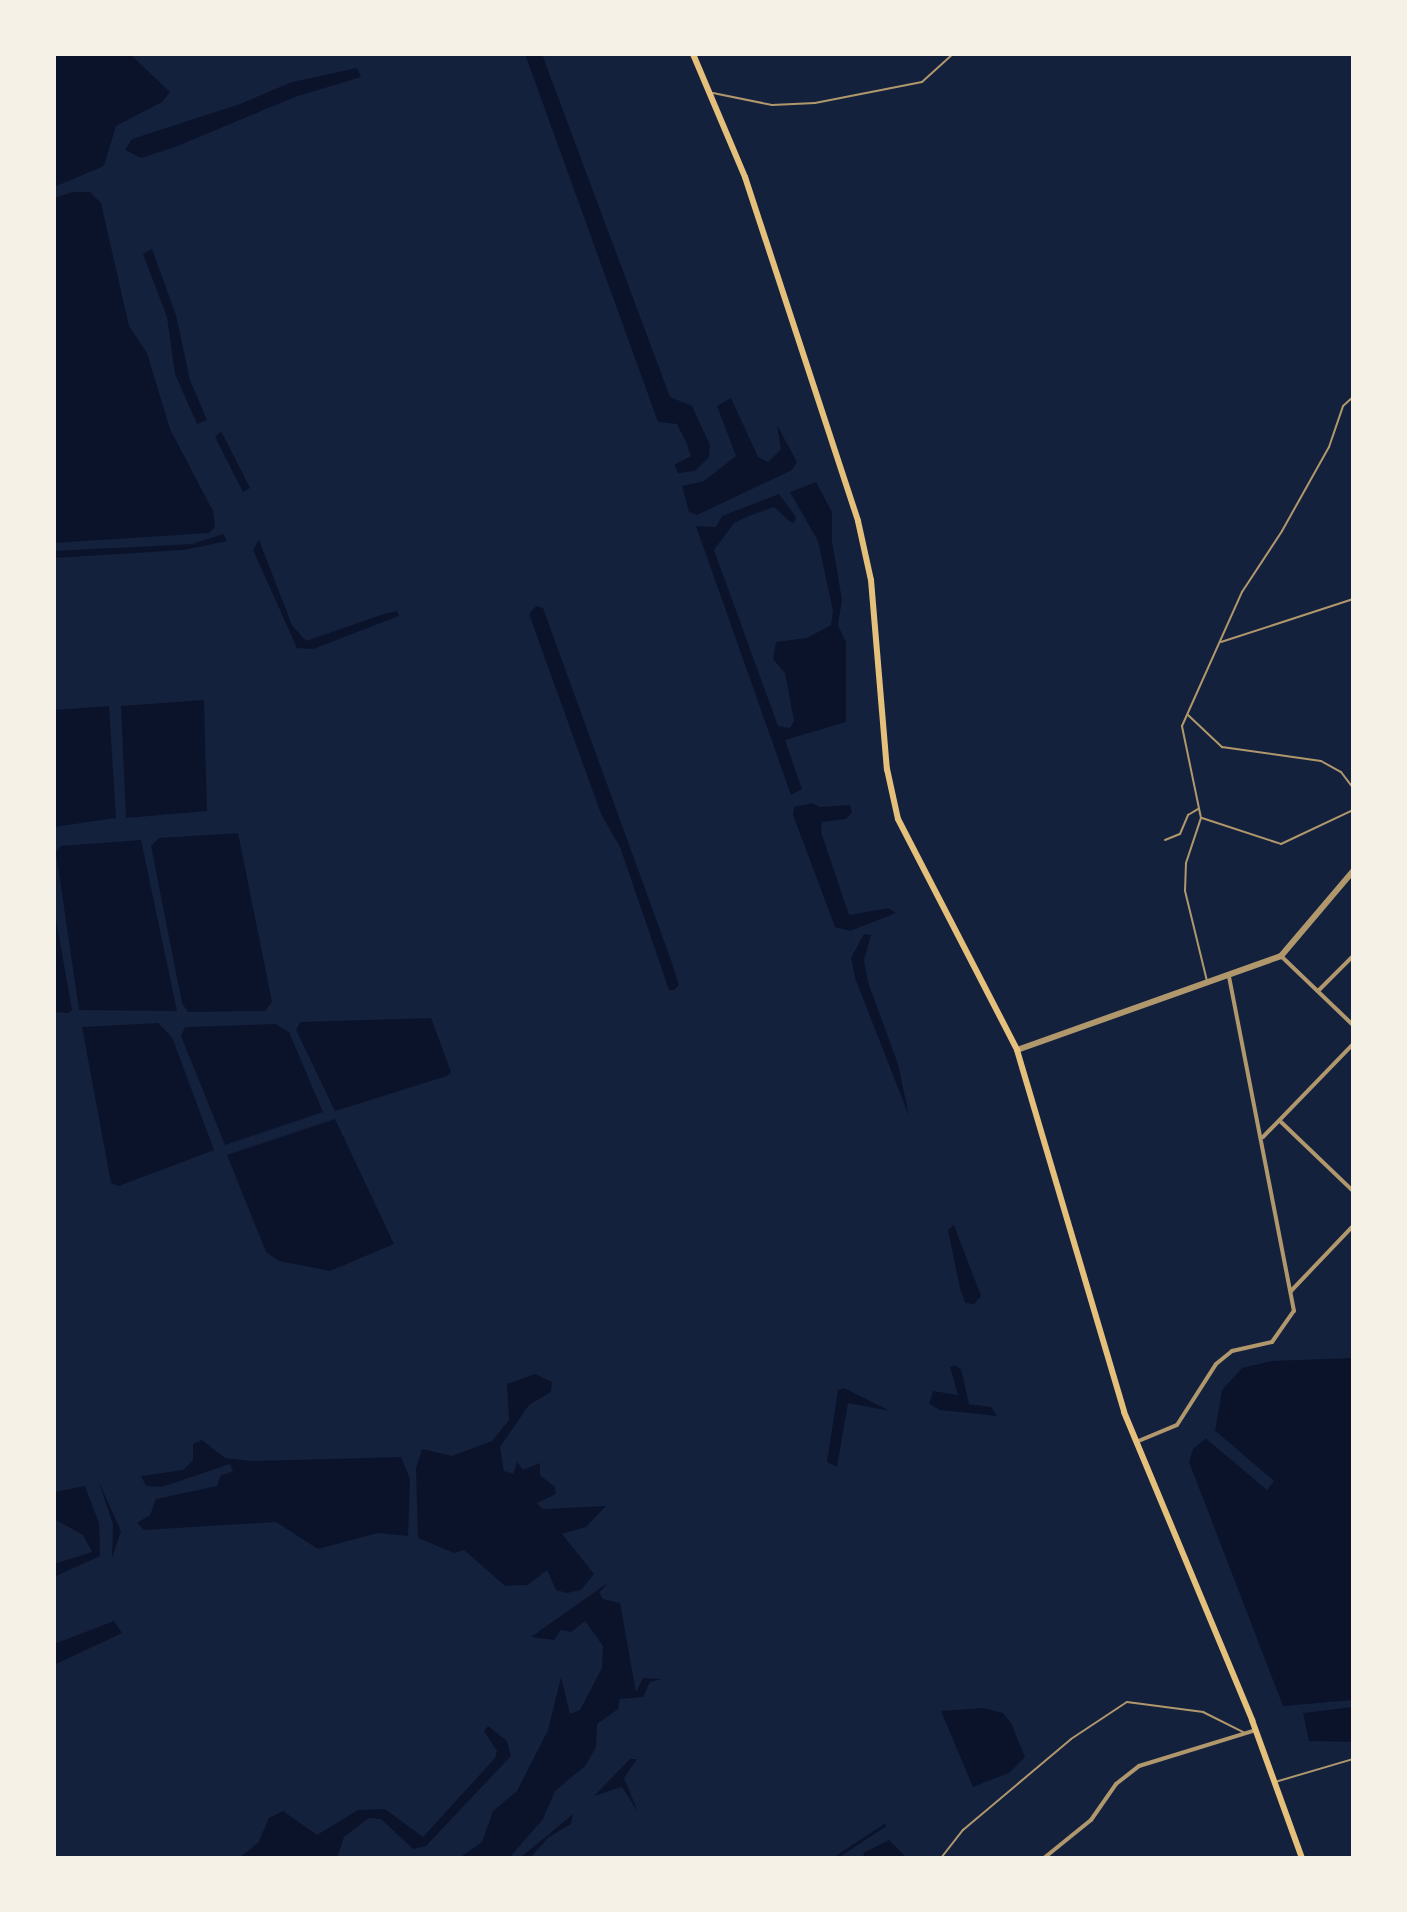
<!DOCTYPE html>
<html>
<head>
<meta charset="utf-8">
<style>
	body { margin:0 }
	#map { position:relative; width:1407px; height:1912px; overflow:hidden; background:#14213d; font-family:"PT Sans",sans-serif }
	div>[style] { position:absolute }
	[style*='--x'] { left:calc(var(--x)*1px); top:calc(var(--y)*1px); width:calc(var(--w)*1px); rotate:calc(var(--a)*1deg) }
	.water>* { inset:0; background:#0b132b }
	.pier>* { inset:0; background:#14213d }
	.stream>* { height:3px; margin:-1.5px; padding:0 1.5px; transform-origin:1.5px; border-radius:1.5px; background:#0b132b }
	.service>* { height:2px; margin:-1px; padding:0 1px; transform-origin:1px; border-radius:1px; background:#b1986c }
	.minor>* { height:4px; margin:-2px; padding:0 2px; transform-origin:2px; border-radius:2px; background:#b1986c }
	.tertiary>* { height:6px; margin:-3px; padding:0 3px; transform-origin:3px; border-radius:3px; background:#b1986c }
	.secondary>* { height:6px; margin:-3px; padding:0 3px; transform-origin:3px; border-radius:3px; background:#e5c07b }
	span { translate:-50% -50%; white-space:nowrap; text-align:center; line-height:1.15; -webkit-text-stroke:8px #f6f1e7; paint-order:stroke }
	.frame { position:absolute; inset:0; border:56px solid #f6f1e7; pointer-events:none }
</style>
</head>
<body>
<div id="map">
	<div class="water">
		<i style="clip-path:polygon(54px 54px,130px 54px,170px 92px,162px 102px,116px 126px,104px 166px,54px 187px)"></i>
		<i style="clip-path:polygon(525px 54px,542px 54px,670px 397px,692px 406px,710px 445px,709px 457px,695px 471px,678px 473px,674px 465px,691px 456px,686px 442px,677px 424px,658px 422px)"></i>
		<i style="clip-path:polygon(357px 68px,361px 77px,295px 97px,175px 147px,141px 158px,125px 150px,132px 139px,240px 104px,292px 82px)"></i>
		<i style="clip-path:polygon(73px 192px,90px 192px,101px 203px,129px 326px,147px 353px,170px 429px,213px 511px,215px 527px,209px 533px,54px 543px,54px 198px)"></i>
		<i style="clip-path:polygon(152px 249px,176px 315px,190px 380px,207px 420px,197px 424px,175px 374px,167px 317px,143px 254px)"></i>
		<i style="clip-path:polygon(731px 398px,758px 457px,768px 462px,781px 449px,777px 425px,797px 462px,792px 470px,697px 515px,689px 512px,682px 486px,704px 481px,736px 456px,717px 406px)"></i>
		<i style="clip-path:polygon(221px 431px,250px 488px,243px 492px,215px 437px)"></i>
		<i style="clip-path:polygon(816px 482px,832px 512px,832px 541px,842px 600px,838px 625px,846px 642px,846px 722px,785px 740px,802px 789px,791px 795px,696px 526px,716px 527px,722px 516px,779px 494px,796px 517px,794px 523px,788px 520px,774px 507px,749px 516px,734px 523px,714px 550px,778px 726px,790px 728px,794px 721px,785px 673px,773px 659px,776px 642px,807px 638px,831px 625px,833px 611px,818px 541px,790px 492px)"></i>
		<i style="clip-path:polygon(223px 534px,227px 541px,184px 550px,54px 558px,54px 551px,192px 544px)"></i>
		<i style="clip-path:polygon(259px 540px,292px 625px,306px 641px,384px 614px,397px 611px,399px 616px,313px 649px,297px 648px,253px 550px)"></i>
		<i style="clip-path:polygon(536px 606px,543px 608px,671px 960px,679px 985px,674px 990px,669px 990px,620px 847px,601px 814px,529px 614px)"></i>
		<i style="clip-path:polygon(204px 700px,207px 811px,126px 818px,121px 706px)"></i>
		<i style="clip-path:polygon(109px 706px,116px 818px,54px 827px,54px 710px)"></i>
		<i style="clip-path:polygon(812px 803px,820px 807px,850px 805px,852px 812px,846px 819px,822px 822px,821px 832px,849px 915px,888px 908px,896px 913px,850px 931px,835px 927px,793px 815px,794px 807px)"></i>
		<i style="clip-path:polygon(238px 833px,272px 1002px,265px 1011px,188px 1012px,182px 1003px,151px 846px,159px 838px)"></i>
		<i style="clip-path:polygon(141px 840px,177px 1011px,79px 1010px,56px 853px,60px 846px)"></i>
		<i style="clip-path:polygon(54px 908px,72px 1010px,68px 1013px,54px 1012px)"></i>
		<i style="clip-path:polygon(864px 934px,871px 935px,864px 960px,868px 982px,898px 1064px,909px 1116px,855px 978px,851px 958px)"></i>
		<i style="clip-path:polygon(431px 1018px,451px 1072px,447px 1076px,335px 1111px,296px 1030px,301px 1022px)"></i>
		<i style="clip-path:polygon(158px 1023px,172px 1037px,214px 1150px,119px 1186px,111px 1183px,82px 1027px)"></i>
		<i style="clip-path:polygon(275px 1024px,289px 1032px,323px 1112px,225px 1145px,181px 1036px,185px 1027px)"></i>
		<i style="clip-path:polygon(335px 1119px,394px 1244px,330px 1271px,279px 1261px,266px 1252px,227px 1155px)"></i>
		<i style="clip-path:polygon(954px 1225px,981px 1296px,974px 1304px,965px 1303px,960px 1288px,948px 1230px)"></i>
		<i style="clip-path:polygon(1353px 1358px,1353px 1700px,1283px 1706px,1189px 1462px,1193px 1449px,1215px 1431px,1222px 1390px,1242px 1368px,1271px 1361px)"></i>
		<i style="clip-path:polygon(954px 1365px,961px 1369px,969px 1404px,991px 1407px,997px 1416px,940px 1410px,929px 1404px,933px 1391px,958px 1395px,950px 1367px)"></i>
		<i style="clip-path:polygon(535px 1374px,552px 1382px,551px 1392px,529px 1405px,500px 1447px,504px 1471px,513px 1474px,517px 1462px,523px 1470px,540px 1463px,540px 1475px,555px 1487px,556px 1494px,537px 1503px,543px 1509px,606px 1506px,586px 1527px,562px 1534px,594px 1574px,581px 1590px,567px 1593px,556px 1590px,547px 1570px,528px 1585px,505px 1586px,464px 1550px,454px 1553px,418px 1538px,416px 1468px,422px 1449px,452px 1456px,492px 1441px,509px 1420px,507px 1384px)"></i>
		<i style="clip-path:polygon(844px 1388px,890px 1411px,848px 1403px,837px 1467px,827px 1462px,838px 1390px)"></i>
		<i style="clip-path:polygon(202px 1440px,225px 1458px,251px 1461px,401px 1457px,410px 1479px,408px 1536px,378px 1533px,318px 1549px,276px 1522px,144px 1530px,137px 1523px,150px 1515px,156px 1499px,217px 1486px,220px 1476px,233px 1471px,230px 1464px,162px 1487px,146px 1486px,141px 1476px,183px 1470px,193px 1460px,193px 1444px)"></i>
		<i style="clip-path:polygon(98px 1480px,121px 1531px,112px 1558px,113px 1524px)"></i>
		<i style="clip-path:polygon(85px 1486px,99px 1523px,100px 1556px,54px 1577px,54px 1564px,92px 1552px,83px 1535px,54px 1519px,54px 1492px)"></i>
		<i style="clip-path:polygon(609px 1582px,599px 1593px,603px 1599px,620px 1603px,636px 1692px,643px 1678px,662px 1679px,650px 1682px,643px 1697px,620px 1699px,618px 1709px,597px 1724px,596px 1747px,586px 1765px,555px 1791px,543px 1819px,509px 1858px,459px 1858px,482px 1842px,493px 1811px,517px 1791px,548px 1730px,561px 1677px,570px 1714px,580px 1710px,602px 1668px,603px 1646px,585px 1621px,571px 1632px,561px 1630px,554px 1640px,531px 1637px)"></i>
		<i style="clip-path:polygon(114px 1621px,122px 1633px,54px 1665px,54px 1644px)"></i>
		<i style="clip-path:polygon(1353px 1707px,1353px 1742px,1309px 1741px,1303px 1713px)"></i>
		<i style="clip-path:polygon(983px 1708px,1003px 1713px,1011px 1723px,1025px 1757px,1009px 1773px,973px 1787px,941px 1711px)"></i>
		<i style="clip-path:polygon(488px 1726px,507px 1741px,511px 1756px,426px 1846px,413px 1849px,381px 1819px,369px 1818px,344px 1837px,337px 1858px,239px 1858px,258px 1843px,269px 1818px,283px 1811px,317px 1835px,358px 1810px,385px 1809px,423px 1837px,495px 1758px,497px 1751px,484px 1731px)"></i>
		<i style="clip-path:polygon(630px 1759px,637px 1759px,624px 1778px,638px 1812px,622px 1787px,594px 1796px)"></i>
		<i style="clip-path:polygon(573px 1814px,571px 1824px,549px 1837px,530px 1858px,520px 1858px)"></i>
		<i style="clip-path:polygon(889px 1840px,907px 1858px,865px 1858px,863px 1853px)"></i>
	</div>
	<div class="pier">
		<i style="clip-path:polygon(1212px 1428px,1274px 1481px,1267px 1490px,1203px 1436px)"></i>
	</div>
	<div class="stream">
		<i style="--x:834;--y:1858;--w:60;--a:-33.4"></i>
	</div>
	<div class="service">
		<i style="--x:713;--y:93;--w:60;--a:11.5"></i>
		<i style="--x:772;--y:105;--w:43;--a:-2.7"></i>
		<i style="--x:815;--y:103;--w:109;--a:-11.1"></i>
		<i style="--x:922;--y:82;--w:42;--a:-42.1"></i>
		<i style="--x:1221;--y:642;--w:139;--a:-18"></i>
		<i style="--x:1188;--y:715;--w:47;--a:43.3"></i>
		<i style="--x:1222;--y:747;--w:100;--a:8"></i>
		<i style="--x:1321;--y:761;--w:23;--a:29"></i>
		<i style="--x:1341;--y:772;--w:20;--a:53"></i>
		<i style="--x:1202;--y:818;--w:83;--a:18.2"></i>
		<i style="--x:1281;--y:844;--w:80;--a:-25.3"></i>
		<i style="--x:1165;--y:840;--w:16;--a:-22"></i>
		<i style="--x:1180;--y:834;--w:21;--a:-67"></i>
		<i style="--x:1188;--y:815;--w:12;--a:-31"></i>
		<i style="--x:1207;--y:981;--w:93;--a:-103.7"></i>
		<i style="--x:1185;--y:891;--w:28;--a:-88"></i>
		<i style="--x:1186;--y:863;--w:47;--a:-71.6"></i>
		<i style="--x:1201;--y:818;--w:94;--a:-101.7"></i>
		<i style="--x:1182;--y:726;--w:147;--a:-65.9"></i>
		<i style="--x:1242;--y:592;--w:73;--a:-56.7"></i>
		<i style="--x:1282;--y:531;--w:96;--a:-60.8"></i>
		<i style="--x:1329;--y:447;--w:43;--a:-71.1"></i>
		<i style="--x:1343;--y:406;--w:13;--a:-42"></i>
		<i style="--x:1275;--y:1782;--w:81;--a:-16.4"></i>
		<i style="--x:941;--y:1858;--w:36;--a:-52"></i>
		<i style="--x:963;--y:1830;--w:141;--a:-40.1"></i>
		<i style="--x:1071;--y:1739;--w:67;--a:-33.5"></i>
		<i style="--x:1127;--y:1702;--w:77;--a:7.5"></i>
		<i style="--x:1203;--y:1712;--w:45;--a:26.6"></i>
	</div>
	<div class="minor">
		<i style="--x:1281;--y:956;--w:100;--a:43.8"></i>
		<i style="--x:1318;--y:991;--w:49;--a:-45"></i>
		<i style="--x:1280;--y:1121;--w:101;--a:43.8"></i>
		<i style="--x:1263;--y:1137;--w:129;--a:-45.9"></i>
		<i style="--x:1291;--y:1291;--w:90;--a:-46.4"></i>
		<i style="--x:1136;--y:1442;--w:44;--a:-22.5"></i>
		<i style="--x:1177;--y:1425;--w:72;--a:-57.4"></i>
		<i style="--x:1216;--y:1364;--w:21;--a:-39"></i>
		<i style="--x:1232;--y:1351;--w:41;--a:-12.7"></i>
		<i style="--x:1272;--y:1342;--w:38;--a:-55"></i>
		<i style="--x:1294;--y:1311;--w:339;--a:-101"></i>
		<i style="--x:1044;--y:1858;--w:60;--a:-39"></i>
		<i style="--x:1091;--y:1820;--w:44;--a:-55.2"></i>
		<i style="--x:1116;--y:1784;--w:29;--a:-38"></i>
		<i style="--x:1139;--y:1766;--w:122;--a:-17.1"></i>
	</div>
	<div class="tertiary">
		<i style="--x:1017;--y:1050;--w:280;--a:-19.6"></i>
		<i style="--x:1281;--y:956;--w:111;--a:-49.7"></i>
	</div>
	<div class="secondary">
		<i style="--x:693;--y:54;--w:134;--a:67.1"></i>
		<i style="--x:745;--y:177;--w:362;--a:71.8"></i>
		<i style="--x:858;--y:521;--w:60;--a:77.6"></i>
		<i style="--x:871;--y:580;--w:190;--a:85.2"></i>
		<i style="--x:887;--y:769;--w:51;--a:77.6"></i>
		<i style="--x:898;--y:819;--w:260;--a:62.7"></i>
		<i style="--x:1017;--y:1050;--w:377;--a:73.5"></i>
		<i style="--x:1124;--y:1412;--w:334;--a:67.4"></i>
		<i style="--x:1252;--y:1720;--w:147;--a:70.1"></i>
	</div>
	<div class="frame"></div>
</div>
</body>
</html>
